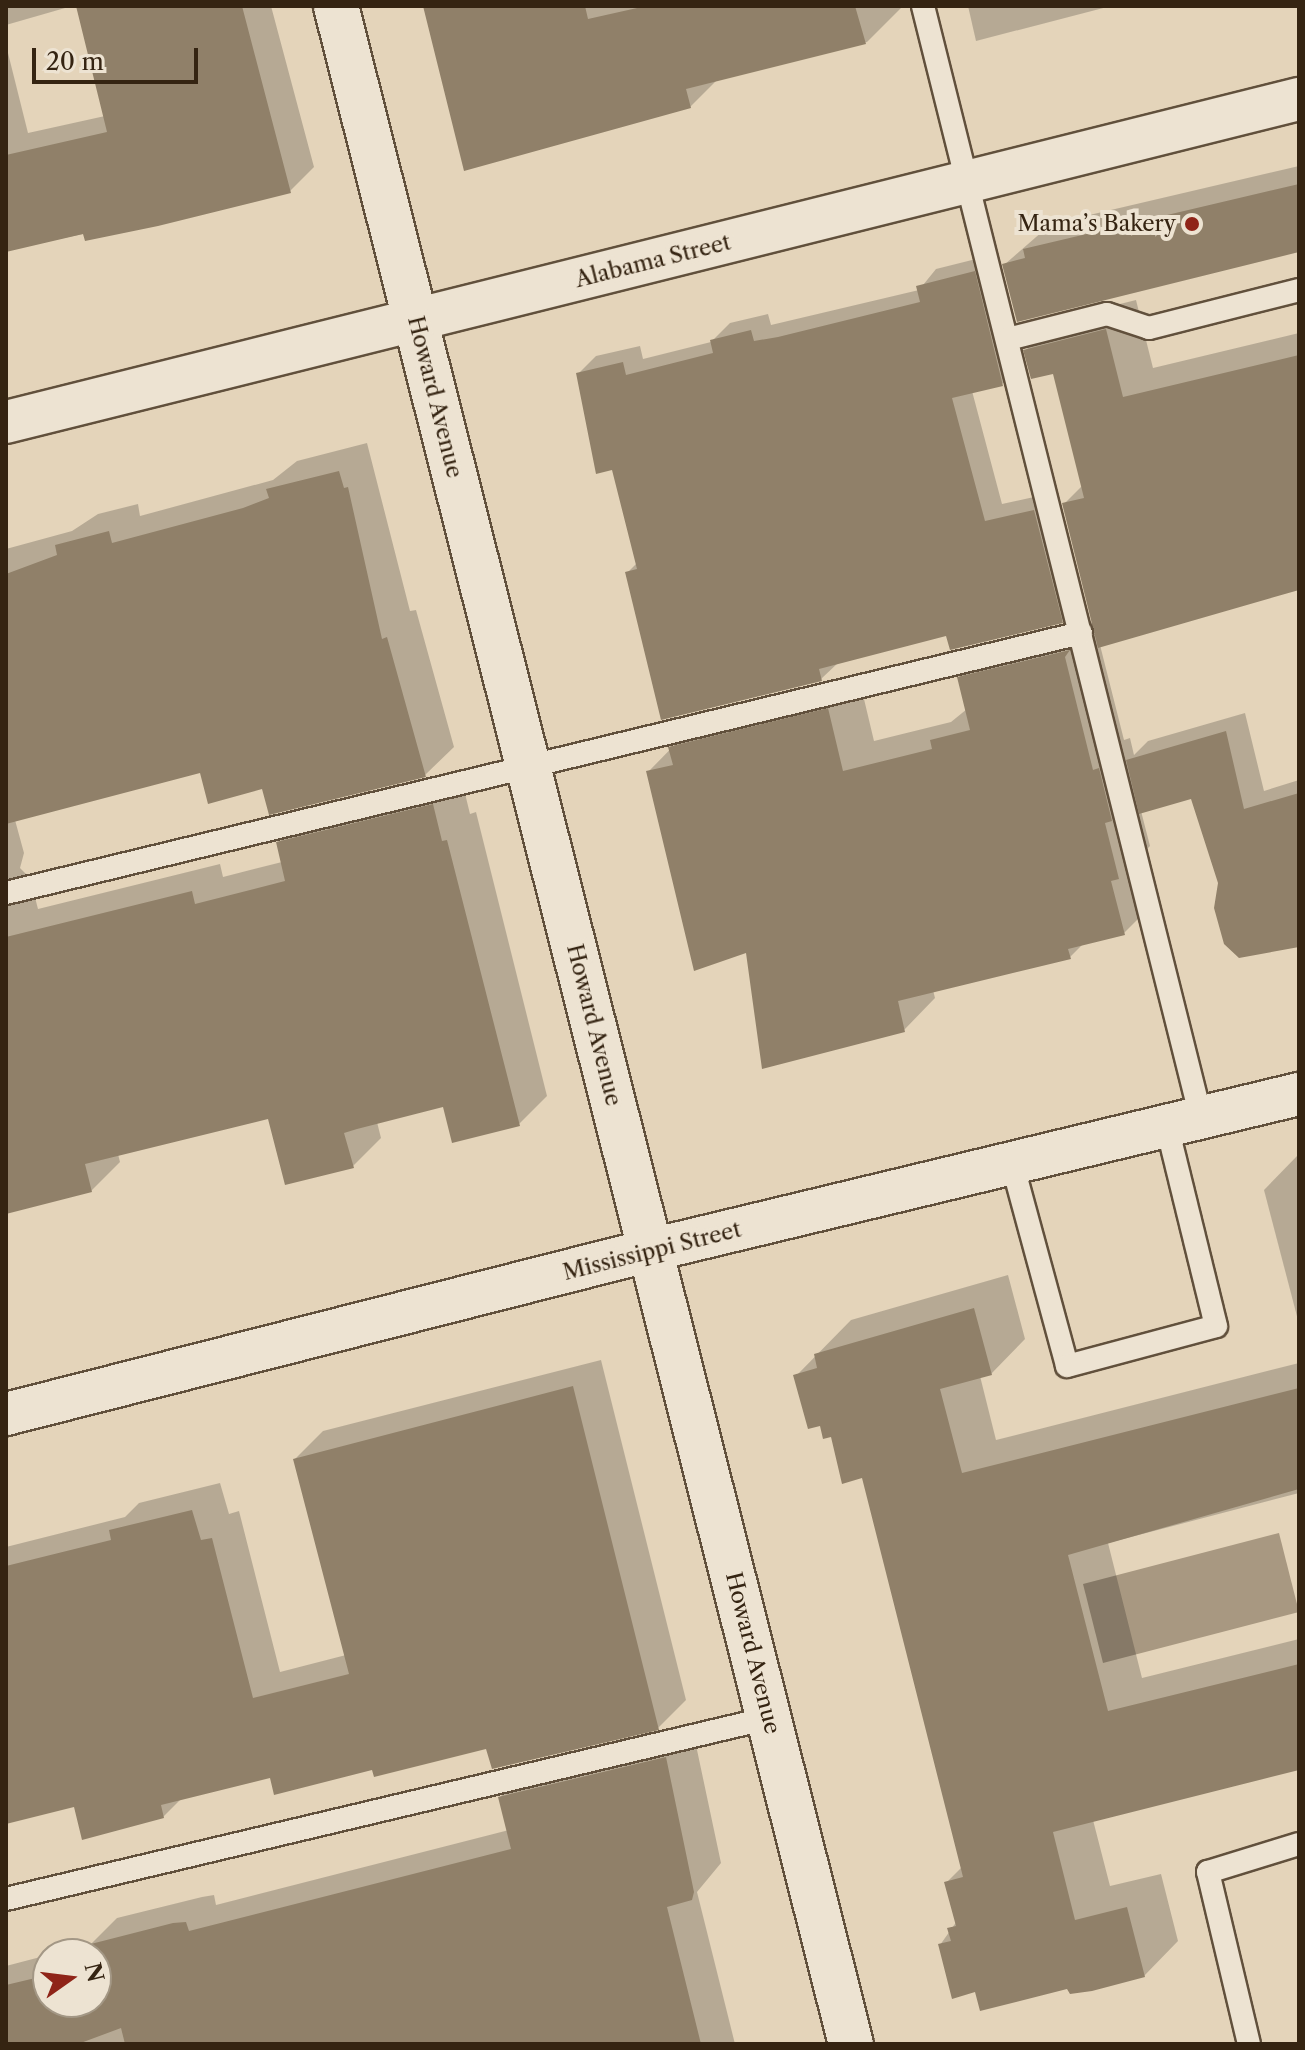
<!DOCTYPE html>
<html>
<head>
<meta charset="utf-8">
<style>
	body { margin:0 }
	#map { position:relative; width:1305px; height:2050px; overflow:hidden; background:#e4d4ba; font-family:"Libre Caslon Text",serif }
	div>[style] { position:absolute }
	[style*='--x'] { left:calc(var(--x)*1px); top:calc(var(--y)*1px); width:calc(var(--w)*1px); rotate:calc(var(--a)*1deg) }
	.water>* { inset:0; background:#a89881 }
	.shadow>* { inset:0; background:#0003 }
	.building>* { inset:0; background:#908069 }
	.roads { filter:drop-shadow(2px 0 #61503c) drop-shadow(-2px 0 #61503c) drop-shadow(0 2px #61503c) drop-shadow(0 -2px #61503c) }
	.service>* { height:22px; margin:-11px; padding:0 11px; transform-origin:11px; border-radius:11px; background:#ede3d2 }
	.minor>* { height:42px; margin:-21px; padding:0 21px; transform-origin:21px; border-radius:21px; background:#ede3d2 }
	.tertiary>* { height:44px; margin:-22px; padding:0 22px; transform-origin:22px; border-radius:22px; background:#ede3d2 }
	.dots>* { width:22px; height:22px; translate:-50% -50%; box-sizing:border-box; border:4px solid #ede3d2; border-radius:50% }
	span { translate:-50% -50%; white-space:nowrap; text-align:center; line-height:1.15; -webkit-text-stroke:8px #ede3d2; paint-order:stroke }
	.poi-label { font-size:22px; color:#352412 }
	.right { translate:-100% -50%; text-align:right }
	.street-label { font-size:22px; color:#352412 }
	.frame { position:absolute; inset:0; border:8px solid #352412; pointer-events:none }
	.north { position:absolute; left:32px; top:1938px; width:80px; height:80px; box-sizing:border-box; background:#ede3d2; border:2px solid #a39785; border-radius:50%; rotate:76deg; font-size:22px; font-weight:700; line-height:32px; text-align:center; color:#352412 }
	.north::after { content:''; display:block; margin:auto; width:28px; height:36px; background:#8f2418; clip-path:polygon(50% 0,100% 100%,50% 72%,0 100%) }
	.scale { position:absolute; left:32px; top:48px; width:166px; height:36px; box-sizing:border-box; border:4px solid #352412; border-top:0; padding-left:10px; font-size:24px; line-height:28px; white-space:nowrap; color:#352412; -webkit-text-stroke:6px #ede3d2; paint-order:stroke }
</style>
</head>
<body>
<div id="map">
	<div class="water">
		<i style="clip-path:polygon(1279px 1533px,1299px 1612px,1103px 1663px,1083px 1584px)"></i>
	</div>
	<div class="shadow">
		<i style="clip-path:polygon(6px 6px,72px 6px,6px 25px)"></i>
		<i style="clip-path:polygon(78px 6px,271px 6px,314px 167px,290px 191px,6px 250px,6px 45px,28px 133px,105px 116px)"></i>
		<i style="clip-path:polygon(425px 6px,903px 6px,867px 42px,717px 80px,690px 107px)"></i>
		<i style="clip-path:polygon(968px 6px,1111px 6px,976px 41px)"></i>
		<i style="clip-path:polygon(1299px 166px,1299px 251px,1004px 265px,1051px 224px)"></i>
		<i style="clip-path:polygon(992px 255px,1020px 366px,1002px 384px,972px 391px,1002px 504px,1052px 493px,1079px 604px,1062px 621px,948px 633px,839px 662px,821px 679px,627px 573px,638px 562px,614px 468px,578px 374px,596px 356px,640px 346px,643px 359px,711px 342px,730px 323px,768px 314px,771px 325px,919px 290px,936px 269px)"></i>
		<i style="clip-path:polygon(1136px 300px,1153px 368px,1299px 333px,1299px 588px,1100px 645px,1124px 740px,1130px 738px,1134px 755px,1148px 741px,1245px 713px,1264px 791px,1299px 780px,1299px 943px,1220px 883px,1192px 797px,1141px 811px,1150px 846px,1143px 853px,1155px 902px,1124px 933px,1084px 943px,1070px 957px,933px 990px,935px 998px,904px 1030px,747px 950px,649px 771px,702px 717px,859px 678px,874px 741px,951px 722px,967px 709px,959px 678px,990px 647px,1093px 622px,1064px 504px,1083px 485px,1054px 371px,1026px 350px,1056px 320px)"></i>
		<i style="clip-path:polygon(367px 443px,410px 611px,416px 610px,454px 747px,425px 775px,264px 787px,201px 771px,15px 820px,24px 853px,20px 868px,30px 878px,38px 909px,220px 864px,223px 877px,282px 862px,278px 843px,306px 814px,461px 777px,470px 814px,476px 812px,547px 1096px,519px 1124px,444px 1105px,377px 1122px,381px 1138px,353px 1166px,269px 1116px,118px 1154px,120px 1162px,91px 1191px,6px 1212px,6px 549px,72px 531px,98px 514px,138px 504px,140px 516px,273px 480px,297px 461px)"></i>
		<i style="clip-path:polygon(1298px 1155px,1299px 1155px,1299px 1324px,1264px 1190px)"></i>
		<i style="clip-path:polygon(1008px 1275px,1025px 1339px,991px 1374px,980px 1376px,996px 1440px,1299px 1363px,1299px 1493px,1108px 1543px,1142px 1678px,1299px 1639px,1299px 1768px,1093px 1820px,1110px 1886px,1161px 1874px,1178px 1941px,1144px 1976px,1068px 1986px,976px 1990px,940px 1945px,957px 1921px,947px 1882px,963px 1866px,863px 1475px,821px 1424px,796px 1376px,851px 1320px)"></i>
		<i style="clip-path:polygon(601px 1360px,686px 1700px,658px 1728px,488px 1747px,374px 1767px,271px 1775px,183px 1797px,163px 1817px,76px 1805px,6px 1822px,6px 1547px,125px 1517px,139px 1503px,220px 1483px,229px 1514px,239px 1511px,280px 1672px,346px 1655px,295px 1459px,323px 1431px)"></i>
		<i style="clip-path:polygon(693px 1731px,721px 1863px,697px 1892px,735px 2044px,6px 2044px,6px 1966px,48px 1955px,48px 2002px,96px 2002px,96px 1954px,53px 1954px,90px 1945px,117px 1918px,202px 1897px,214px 1895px,216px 1905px,509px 1830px,500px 1797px,528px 1770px)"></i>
	</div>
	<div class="building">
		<i style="clip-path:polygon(76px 6px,242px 6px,291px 193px,158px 226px,85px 241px,83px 234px,6px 252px,6px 155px,107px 132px)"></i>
		<i style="clip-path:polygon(423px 6px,585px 6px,588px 19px,646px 6px,855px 6px,866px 44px,686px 89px,691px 108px,464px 171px)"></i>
		<i style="clip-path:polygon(1299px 184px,1299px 252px,1017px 322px,1002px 264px,1025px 258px,1023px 249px)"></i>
		<i style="clip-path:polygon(975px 271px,1003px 386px,952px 398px,985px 521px,1034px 510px,1063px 623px,950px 650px,946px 636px,819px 669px,822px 681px,661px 720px,625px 572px,637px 569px,612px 470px,596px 474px,576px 373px,623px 362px,626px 375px,713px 353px,710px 340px,751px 330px,754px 341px,778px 337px,920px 302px,916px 286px)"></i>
		<i style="clip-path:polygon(1106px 329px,1123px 397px,1299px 355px,1299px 590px,1098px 648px,1062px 503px,1084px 498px,1053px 374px,1031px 379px,1023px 350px)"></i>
		<i style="clip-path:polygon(339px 471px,344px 488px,348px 487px,382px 639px,387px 637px,426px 777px,269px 815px,262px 789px,208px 804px,200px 773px,6px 824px,6px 574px,57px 555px,55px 545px,109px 531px,112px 543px,243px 508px,269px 498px,266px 489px)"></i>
		<i style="clip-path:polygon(1070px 650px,1065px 657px,1093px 770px,1099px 768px,1112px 821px,1105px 823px,1119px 879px,1111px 881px,1125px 935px,1068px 949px,1071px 959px,898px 1001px,905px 1032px,762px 1069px,746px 953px,694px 971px,646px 771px,673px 765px,668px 747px,828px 708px,843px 771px,932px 749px,930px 740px,970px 730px,957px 677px)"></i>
		<i style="clip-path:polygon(1226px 731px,1244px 809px,1299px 793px,1299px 947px,1239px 958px,1224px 944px,1214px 908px,1218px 883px,1191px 799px,1139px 814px,1126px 760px)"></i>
		<i style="clip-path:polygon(433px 804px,442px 841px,447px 840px,520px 1126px,452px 1143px,443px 1107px,357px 1129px,344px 1133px,354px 1168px,285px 1185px,268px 1119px,85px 1164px,92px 1192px,6px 1214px,6px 937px,192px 891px,195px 904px,285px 881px,276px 842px)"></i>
		<i style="clip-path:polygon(974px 1308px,992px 1375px,940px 1389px,962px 1473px,1299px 1388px,1299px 1489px,1068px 1555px,1108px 1711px,1299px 1664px,1299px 1770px,1053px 1832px,1075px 1920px,1127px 1907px,1145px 1977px,1092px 1991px,1070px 1994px,1067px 1989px,980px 2011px,975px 1992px,952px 1999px,938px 1944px,951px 1941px,947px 1928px,956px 1926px,944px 1882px,963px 1877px,862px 1478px,842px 1484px,831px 1437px,823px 1439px,820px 1426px,808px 1429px,793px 1375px,817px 1368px,814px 1354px)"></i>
		<i style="clip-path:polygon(573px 1386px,659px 1730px,492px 1769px,486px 1749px,374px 1777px,372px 1770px,274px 1795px,270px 1778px,161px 1805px,164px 1818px,82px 1840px,74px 1807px,6px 1824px,6px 1566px,111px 1540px,109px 1530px,192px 1510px,201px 1540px,212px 1538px,253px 1698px,349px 1674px,293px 1459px)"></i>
		<i style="clip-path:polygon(666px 1757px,694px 1892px,692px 1900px,667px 1907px,701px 2044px,125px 2044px,121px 2028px,78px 2044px,6px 2044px,6px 1985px,48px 1975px,48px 2002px,96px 2002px,96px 1954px,90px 1954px,87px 1945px,173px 1923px,186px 1922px,189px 1931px,511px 1849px,498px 1797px)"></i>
	</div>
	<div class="roads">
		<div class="service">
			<i style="--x:923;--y:6;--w:1146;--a:75.96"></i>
			<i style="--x:1008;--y:339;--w:102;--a:-14.2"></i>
			<i style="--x:1107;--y:314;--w:44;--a:18.4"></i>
			<i style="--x:1149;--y:328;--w:155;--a:-14.2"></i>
			<i style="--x:6;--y:893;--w:1106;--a:-13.6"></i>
			<i style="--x:1012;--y:1163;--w:210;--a:74.8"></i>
			<i style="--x:1067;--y:1366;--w:154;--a:-15"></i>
			<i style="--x:1216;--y:1326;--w:206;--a:-103.8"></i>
			<i style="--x:6;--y:1899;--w:784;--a:-13.35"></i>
			<i style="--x:1249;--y:2044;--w:177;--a:-103.4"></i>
			<i style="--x:1208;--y:1872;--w:95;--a:-17.1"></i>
		</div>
		<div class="minor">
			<i style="--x:6;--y:422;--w:1333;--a:-14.03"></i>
			<i style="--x:6;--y:1414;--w:666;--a:-14.27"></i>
			<i style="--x:651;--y:1250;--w:667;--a:-13.54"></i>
		</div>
		<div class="tertiary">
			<i style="--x:336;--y:6;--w:2102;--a:75.82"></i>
		</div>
	</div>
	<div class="dots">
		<i style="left:1192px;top:224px;background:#8f2418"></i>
	</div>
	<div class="poi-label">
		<span class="right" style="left:1176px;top:224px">Mama’s Bakery</span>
	</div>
	<div class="street-label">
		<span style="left:653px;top:261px;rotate:-14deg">Alabama Street</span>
		<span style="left:435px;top:397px;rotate:76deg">Howard Avenue</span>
		<span style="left:594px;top:1025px;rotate:76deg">Howard Avenue</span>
		<span style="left:652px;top:1251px;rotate:-14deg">Mississippi Street</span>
		<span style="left:753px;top:1653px;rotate:76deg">Howard Avenue</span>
	</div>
	<div class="frame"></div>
	<div class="north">N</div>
	<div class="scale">20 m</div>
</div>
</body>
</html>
